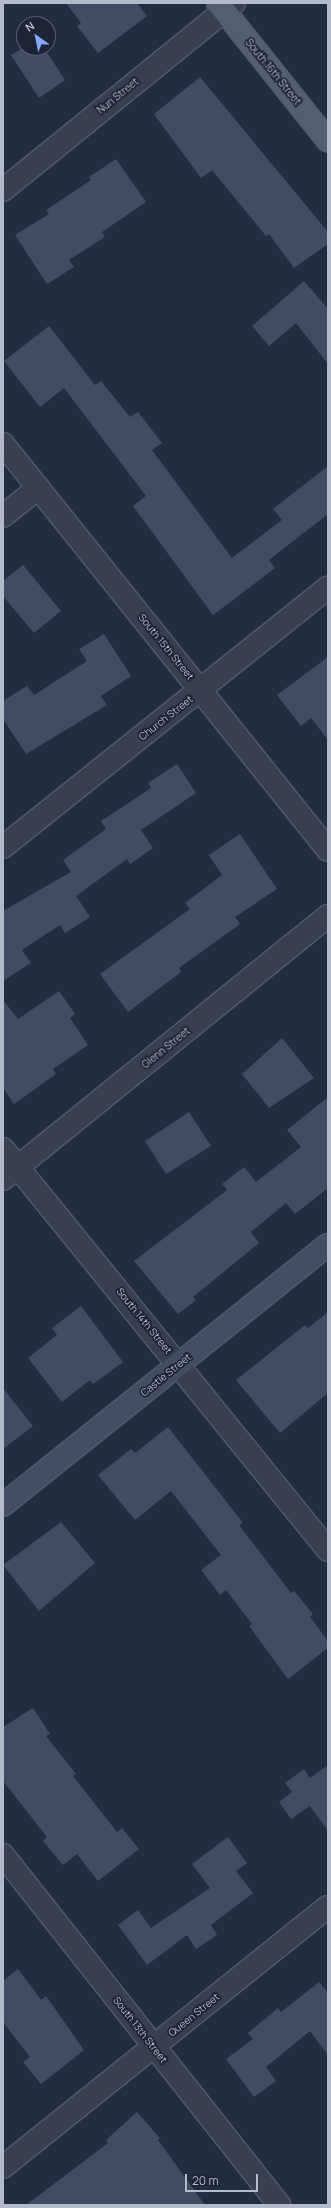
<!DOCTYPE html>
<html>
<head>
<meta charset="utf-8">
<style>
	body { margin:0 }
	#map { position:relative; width:331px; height:2208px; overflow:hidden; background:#232d41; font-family:Manrope,sans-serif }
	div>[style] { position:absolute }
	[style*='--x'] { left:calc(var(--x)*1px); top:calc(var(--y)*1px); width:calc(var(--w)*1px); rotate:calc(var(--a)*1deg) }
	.building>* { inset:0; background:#414c64 }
	.roads { filter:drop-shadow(1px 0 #525a6b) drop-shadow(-1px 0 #525a6b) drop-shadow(0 1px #525a6b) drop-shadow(0 -1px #525a6b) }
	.street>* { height:22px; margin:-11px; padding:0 11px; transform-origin:11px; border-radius:11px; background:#373f51 }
	.secondary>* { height:22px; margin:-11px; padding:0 11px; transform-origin:11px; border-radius:11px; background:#454d64 }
	.primary>* { height:22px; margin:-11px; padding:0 11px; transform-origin:11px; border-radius:11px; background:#555e71 }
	span { translate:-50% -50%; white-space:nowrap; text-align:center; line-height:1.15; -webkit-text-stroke:3.5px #1c2436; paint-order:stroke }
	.street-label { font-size:10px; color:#b3bacb }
	.frame { position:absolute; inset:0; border:4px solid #b3bacb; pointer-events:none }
	.north { position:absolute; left:16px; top:16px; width:40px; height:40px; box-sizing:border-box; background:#1c2436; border:1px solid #586072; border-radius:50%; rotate:327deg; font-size:11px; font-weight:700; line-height:16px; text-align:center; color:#b3bacb }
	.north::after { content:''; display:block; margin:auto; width:14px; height:18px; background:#85a8ff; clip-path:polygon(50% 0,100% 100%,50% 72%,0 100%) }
	.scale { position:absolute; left:185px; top:2174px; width:73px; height:18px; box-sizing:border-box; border:2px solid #b3bacb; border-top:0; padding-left:5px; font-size:12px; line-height:14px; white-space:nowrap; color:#b3bacb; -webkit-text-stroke:3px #1c2436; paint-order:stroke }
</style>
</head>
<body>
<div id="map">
	<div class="building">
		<i style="clip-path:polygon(66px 3px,137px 3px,147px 16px,98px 53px,77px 26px,81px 23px)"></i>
		<i style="clip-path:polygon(23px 48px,44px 48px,65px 80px,39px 98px,11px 55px)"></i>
		<i style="clip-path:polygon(200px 77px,328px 232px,328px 244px,294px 268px,269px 234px,266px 236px,212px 170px,201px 178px,154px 114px)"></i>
		<i style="clip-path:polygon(116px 159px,146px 202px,102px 232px,105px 237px,69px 260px,74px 267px,47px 284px,15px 235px,49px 214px,46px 210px,91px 180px,89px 177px)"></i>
		<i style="clip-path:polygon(304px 281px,328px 309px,328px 364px,296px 323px,269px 346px,252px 326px)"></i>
		<i style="clip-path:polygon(49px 326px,95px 385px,101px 381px,130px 417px,138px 412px,162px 443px,152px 450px,232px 558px,282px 520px,273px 509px,328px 466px,328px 514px,269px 560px,275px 568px,213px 615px,133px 506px,146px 496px,64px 388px,40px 407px,4px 361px)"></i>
		<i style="clip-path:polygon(23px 565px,61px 611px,34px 633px,3px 596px,3px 581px)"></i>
		<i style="clip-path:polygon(104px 634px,131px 676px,101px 696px,107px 705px,26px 754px,3px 719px,3px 701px,27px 686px,34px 695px,87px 661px,79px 649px)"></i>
		<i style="clip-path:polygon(328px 657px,328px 740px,311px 718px,301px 726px,277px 695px)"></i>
		<i style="clip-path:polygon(177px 764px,196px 793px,141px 830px,153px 848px,130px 864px,127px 859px,76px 896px,90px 917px,65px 933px,60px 925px,22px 950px,31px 963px,3px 981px,3px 911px,71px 872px,63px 860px,106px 829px,101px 821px,151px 788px,148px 783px)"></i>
		<i style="clip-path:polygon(240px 834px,277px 889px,235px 917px,240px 924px,179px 968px,181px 972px,128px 1012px,100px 974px,190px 909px,185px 903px,222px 875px,209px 855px)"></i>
		<i style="clip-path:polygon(59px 991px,75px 1014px,70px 1018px,88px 1045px,53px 1069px,56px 1074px,14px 1104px,3px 1088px,3px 1000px,18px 1019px)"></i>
		<i style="clip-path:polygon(282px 1038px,314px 1078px,269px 1108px,242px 1074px)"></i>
		<i style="clip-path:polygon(328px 1097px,328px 1188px,295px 1214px,286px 1203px,251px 1232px,259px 1243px,193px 1297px,196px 1300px,178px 1314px,134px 1261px,227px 1190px,222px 1184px,244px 1167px,256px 1182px,301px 1147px,287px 1130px)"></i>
		<i style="clip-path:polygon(189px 1112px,211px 1146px,166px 1174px,145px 1141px)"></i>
		<i style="clip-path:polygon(81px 1306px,123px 1362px,93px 1384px,90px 1380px,62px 1402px,28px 1358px,57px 1335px,52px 1328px)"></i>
		<i style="clip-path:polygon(328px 1312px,328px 1393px,280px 1433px,236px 1380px,305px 1325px,308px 1328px)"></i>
		<i style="clip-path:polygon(3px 1388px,33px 1426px,3px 1449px)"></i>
		<i style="clip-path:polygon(168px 1427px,243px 1523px,239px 1525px,291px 1593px,294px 1591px,313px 1614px,310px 1617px,328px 1641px,328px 1648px,288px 1679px,249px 1626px,252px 1624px,226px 1590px,220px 1595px,201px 1570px,221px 1555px,171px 1491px,135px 1520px,98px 1475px,131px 1449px,135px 1453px)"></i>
		<i style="clip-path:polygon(61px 1522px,95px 1563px,39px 1611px,3px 1565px)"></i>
		<i style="clip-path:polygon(33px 1708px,50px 1734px,46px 1736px,76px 1774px,73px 1776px,117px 1832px,122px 1828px,139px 1849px,98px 1881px,77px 1854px,63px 1865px,43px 1841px,47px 1837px,3px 1781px,3px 1727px)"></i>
		<i style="clip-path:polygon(328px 1765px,328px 1831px,310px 1806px,291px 1819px,279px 1802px,292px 1792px,285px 1783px,304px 1769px,310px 1778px)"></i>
		<i style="clip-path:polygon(228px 1837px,247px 1863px,236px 1871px,253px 1893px,211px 1925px,217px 1935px,196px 1949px,187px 1935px,147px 1965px,118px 1925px,138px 1910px,151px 1928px,210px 1888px,192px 1864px)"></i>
		<i style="clip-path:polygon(18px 1969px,41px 2000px,46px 1996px,84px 2050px,41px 2084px,23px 2062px,30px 2057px,3px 2022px,3px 1981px)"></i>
		<i style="clip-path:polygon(319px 1982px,328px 1993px,328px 2055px,310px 2031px,266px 2067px,276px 2081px,254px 2097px,226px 2059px,253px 2039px,248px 2033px,278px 2008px,281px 2012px)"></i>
		<i style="clip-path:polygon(137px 2112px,160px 2138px,158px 2140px,205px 2205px,26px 2205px,108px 2143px,106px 2140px)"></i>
	</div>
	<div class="roads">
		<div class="street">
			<i style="--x:3;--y:190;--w:297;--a:-39"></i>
			<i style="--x:3;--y:444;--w:520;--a:51.32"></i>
			<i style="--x:3;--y:516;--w:45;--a:-38.7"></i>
			<i style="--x:3;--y:847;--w:416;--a:-38.6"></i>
			<i style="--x:3;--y:1149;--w:516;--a:50.98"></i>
			<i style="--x:3;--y:1179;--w:418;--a:-39"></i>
			<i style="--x:3;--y:1855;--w:446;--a:51.7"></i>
			<i style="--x:3;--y:2167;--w:416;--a:-38.7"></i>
		</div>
		<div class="secondary">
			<i style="--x:3;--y:1505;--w:416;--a:-38.7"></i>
		</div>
		<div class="primary">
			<i style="--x:218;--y:3;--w:176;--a:51.4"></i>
		</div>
	</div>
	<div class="street-label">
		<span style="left:273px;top:72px;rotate:51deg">South 16th Street</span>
		<span style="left:118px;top:96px;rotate:-39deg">Nun Street</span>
		<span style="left:166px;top:647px;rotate:51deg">South 15th Street</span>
		<span style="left:166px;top:718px;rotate:-38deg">Church Street</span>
		<span style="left:166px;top:1048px;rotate:-39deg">Glenn Street</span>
		<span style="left:144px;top:1321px;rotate:51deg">South 14th Street</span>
		<span style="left:166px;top:1375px;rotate:-39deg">Castle Street</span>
		<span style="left:194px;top:2015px;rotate:-39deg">Queen Street</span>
		<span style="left:140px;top:2030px;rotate:52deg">South 13th Street</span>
	</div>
	<div class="frame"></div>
	<div class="north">N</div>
	<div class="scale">20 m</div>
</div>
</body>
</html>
